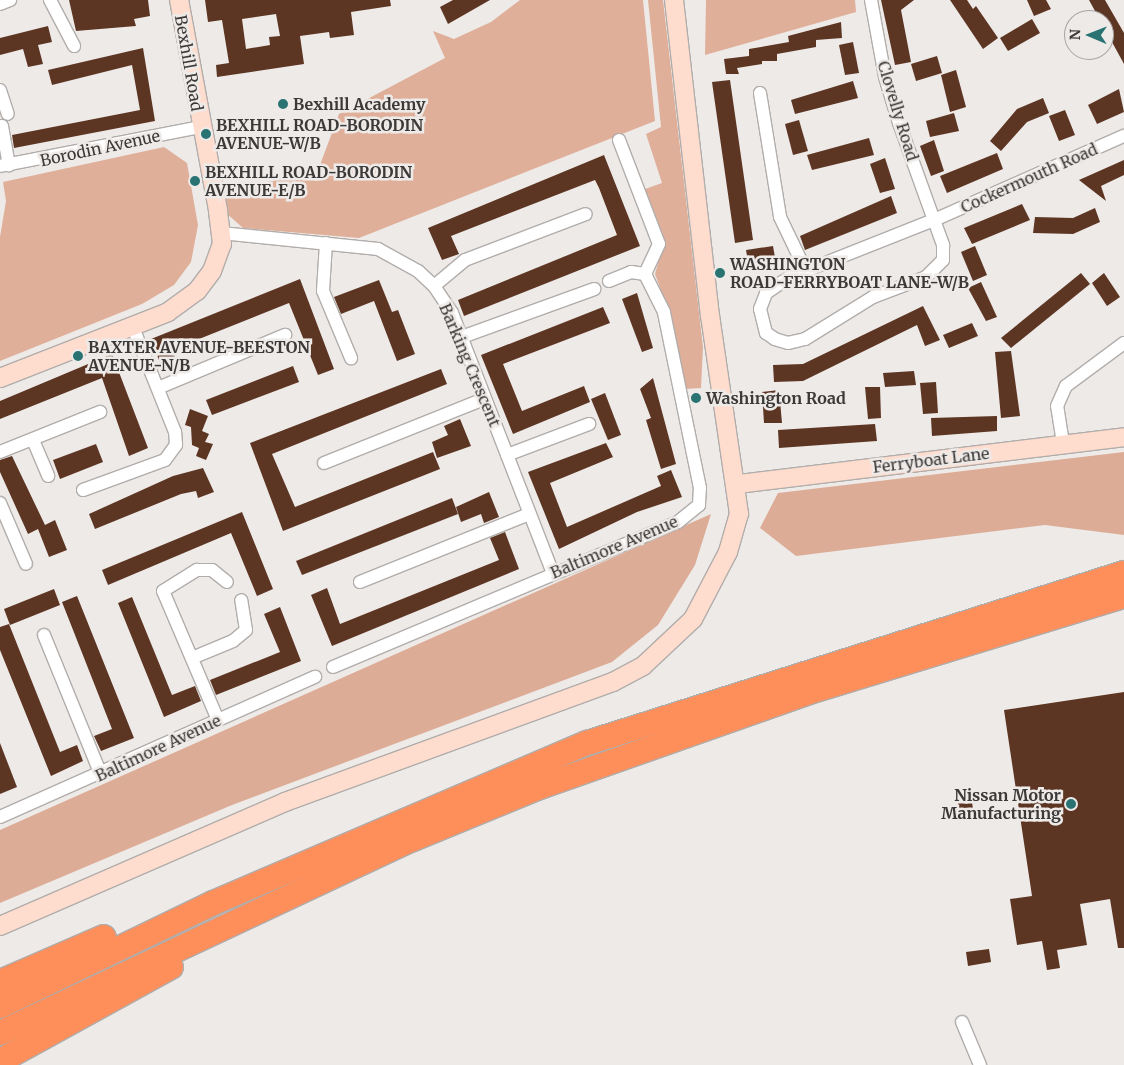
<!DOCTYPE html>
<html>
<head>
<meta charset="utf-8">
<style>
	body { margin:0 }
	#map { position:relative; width:1124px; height:1065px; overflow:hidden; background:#eeeae8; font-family:Merriweather,serif }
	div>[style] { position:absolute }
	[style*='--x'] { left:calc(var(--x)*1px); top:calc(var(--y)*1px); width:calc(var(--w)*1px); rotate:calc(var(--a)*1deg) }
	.green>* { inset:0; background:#dfaf9a }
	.forest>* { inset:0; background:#dcac96 }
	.building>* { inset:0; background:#5d3523 }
	.roads { filter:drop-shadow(1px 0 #b1adab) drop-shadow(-1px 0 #b1adab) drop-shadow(0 1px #b1adab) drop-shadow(0 -1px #b1adab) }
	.street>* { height:12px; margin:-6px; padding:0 6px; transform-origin:6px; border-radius:6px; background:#fff }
	.secondary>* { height:18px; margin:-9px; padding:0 9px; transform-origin:9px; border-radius:9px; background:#ffddce }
	.highway>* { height:24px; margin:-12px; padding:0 12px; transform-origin:12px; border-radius:12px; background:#fe8e5a }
	.dots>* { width:14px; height:14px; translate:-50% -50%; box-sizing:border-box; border:2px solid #eeeae8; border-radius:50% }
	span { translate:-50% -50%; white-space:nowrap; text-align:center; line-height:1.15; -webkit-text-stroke:5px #eeeae8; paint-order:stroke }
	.street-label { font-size:16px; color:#3c3a39 }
	.poi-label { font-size:16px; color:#3c3a39; font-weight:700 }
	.left { translate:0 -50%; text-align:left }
	.right { translate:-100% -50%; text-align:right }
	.north { position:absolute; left:1064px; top:10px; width:50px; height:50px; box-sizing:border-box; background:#eeeae8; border:1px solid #a7a4a2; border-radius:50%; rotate:271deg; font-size:14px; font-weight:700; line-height:20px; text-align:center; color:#3c3a39 }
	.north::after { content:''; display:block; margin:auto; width:18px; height:22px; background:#297373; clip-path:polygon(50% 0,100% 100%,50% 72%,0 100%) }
</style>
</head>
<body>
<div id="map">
	<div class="green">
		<i style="clip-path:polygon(520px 0,643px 0,655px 121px,359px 238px,243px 228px,226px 213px,225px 189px,317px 173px,339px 114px,445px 58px,433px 31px,454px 39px,491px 22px)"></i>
		<i style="clip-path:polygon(648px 0,663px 0,703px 347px,701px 388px,685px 389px,672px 321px,655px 274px,664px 242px,645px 189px,662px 183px,646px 134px,661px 127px)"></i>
		<i style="clip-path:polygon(706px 0,855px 0,856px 12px,705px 55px)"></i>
		<i style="clip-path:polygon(164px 147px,187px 163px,198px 225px,191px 262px,174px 285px,142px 304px,0 361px,0 237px,6px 201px,3px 182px)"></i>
	</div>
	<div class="forest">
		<i style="clip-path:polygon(1124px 452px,1124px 535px,1045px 525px,796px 556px,760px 528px,778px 493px)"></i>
		<i style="clip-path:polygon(711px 514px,695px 565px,658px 625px,612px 662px,232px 805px,0 903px,0 830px)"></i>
	</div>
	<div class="building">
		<i style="clip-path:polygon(69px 0,148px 0,150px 16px,134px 19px,136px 26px,76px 31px)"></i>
		<i style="clip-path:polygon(evenodd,205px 0,390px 0,391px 6px,351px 12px,354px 35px,330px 38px,329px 32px,300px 36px,304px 64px,217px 77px,216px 65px,229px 63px,222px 20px,208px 22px,205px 0,276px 14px,280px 36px,269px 37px,270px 45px,246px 49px,242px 19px,276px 14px)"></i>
		<i style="clip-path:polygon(453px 0,490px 0,448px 24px,440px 7px)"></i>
		<i style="clip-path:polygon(881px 0,914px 0,901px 10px,911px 62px,895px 65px)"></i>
		<i style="clip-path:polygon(950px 0,967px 0,973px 9px,976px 6px,998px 38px,983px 49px)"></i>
		<i style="clip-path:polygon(1027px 0,1046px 0,1051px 9px,1034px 16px)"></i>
		<i style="clip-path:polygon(1089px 0,1105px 0,1124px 33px,1124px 64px)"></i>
		<i style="clip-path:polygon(1032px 19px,1040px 33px,1008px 51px,1000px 38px)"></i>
		<i style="clip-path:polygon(841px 22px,842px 38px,816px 40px,816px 47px,777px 54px,777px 61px,762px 61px,762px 64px,737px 68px,739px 74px,726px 74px,724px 59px,749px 56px,749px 49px,789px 42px,788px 36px)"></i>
		<i style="clip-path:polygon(48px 26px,52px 42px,38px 45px,43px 64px,28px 67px,23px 49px,0 55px,0 38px)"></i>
		<i style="clip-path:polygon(853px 42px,859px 73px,845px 75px,839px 45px)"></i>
		<i style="clip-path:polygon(143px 48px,155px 121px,14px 148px,12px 135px,140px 110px,132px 65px,52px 85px,48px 70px)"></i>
		<i style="clip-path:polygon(937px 56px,942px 73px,916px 81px,911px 64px)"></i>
		<i style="clip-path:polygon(956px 70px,966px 107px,950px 112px,941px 75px)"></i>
		<i style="clip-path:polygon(730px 80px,753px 240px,735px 243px,712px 82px)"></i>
		<i style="clip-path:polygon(853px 81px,858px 98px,795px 114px,791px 100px)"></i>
		<i style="clip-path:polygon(1119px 89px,1124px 112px,1097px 124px,1088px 105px)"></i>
		<i style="clip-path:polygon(1043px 98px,1049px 113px,1027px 122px,1001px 151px,990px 141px,1017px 109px)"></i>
		<i style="clip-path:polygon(1065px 110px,1075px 135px,1059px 141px,1049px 116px)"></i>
		<i style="clip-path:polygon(954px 113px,959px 131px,930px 137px,926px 121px)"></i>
		<i style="clip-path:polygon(799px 120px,808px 151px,793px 155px,785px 124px)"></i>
		<i style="clip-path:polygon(869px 138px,874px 155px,812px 170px,807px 155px)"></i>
		<i style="clip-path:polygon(934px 140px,944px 171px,931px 176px,920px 146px)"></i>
		<i style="clip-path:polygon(997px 153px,1003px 169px,947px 193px,940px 176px)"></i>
		<i style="clip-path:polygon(604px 155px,640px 246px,464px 316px,458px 300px,617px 235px,599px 188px,595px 180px,451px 236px,459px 254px,442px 260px,428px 228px)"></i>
		<i style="clip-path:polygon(885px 158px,895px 189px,880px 193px,870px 164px)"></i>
		<i style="clip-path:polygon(1124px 160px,1124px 175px,1101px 186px,1106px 201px,1079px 180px)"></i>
		<i style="clip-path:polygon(891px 196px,897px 213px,805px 250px,800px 236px)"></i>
		<i style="clip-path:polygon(1022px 204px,1030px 220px,972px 244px,964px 228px)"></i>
		<i style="clip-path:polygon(1095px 208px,1100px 222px,1073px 234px,1033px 233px,1035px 217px,1073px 218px)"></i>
		<i style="clip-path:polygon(773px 246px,776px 263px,749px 267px,746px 250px)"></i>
		<i style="clip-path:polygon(975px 246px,987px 275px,973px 281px,961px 252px)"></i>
		<i style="clip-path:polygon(1081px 273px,1090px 284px,1011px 348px,1001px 338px)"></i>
		<i style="clip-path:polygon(1104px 273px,1120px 297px,1107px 306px,1092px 283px)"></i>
		<i style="clip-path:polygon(300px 279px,334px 369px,318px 375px,289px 303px,174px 349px,181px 367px,164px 373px,151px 339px)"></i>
		<i style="clip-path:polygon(379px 280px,392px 312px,398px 310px,415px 354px,397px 361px,374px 301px,341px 314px,334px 297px)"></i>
		<i style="clip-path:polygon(981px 282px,997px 317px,986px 321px,968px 288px)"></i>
		<i style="clip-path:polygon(637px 293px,653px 348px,642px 352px,622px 299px)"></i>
		<i style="clip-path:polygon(923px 306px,940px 340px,925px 346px,917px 325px,803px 381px,774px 382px,773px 365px,803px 364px)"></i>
		<i style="clip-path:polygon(603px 307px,610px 323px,503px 364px,522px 411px,584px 386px,590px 402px,513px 434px,481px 355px)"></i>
		<i style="clip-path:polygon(972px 323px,978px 336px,949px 348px,943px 335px)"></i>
		<i style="clip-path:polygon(1011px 351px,1020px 416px,1001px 418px,995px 352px)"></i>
		<i style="clip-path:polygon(112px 354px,148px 448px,129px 456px,102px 378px,0 419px,0 401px)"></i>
		<i style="clip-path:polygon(293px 366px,299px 382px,212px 415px,206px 400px)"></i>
		<i style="clip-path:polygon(441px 369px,447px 384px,272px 454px,295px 507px,433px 452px,440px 469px,283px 531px,250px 443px)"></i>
		<i style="clip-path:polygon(914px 371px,916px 385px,885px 387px,883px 373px)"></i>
		<i style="clip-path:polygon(653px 378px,676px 464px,661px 469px,646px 420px,651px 418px,640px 389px)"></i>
		<i style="clip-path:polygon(936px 382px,938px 413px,923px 414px,920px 383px)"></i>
		<i style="clip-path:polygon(865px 387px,880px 387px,881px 418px,868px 419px)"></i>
		<i style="clip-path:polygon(779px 390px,782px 423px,764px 423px,762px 392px)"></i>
		<i style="clip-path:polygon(605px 393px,621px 435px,608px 440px,591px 399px)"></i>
		<i style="clip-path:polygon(190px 409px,208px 416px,202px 431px,209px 434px,205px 442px,213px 444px,206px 460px,196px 456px,199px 448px,192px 445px,191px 427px,185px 425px)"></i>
		<i style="clip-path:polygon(997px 416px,997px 431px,932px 436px,931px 418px)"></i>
		<i style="clip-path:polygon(460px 419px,471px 446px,437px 458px,432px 442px,448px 435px,444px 426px)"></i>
		<i style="clip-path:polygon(875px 424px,877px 441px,779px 448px,778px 430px)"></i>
		<i style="clip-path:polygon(606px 443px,613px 457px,550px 483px,567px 527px,661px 486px,657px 476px,671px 470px,682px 497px,637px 512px,559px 549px,528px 472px)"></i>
		<i style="clip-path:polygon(96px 444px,103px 462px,60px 479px,53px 460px)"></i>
		<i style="clip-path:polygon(12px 456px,45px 525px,55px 520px,67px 550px,49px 557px,38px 529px,28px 534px,0 472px,0 460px)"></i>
		<i style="clip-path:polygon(203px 468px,214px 492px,198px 498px,196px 491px,181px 494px,95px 529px,89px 514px,173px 476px)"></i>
		<i style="clip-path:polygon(489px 492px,499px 517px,484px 523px,481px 514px,461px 522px,456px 507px)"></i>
		<i style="clip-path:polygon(452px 498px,458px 514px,302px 575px,296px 561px)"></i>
		<i style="clip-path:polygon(242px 512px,273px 589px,257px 596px,231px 533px,108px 585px,102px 570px)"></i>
		<i style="clip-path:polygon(505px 532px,519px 569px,332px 646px,311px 595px,327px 588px,340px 624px,499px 560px,490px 538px)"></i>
		<i style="clip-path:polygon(54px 589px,60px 605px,10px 625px,4px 609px)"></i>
		<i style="clip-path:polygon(77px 596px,134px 738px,101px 751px,94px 736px,112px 729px,62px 602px)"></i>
		<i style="clip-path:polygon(132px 597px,172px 695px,195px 686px,201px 701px,164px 717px,118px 603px)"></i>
		<i style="clip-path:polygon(280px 607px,301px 661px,216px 695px,210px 680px,280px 652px,264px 614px)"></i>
		<i style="clip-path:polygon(9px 624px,60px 752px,77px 745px,83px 761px,51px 776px,0 650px,0 627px)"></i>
		<i style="clip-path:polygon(1124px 692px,1124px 948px,1118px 948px,1110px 899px,1080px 904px,1087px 945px,1057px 950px,1060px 968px,1047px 970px,1042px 941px,1017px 945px,1010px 899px,1032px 896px,1004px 710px)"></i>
		<i style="clip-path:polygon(0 743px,17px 787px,0 794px)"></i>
		<i style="clip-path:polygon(970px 788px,974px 816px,960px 818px,956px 790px)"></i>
		<i style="clip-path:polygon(989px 949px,991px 962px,968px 966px,966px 952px)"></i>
	</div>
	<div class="roads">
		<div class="street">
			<i style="--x:50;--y:0;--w:52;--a:62.4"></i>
			<i style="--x:871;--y:0;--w:78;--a:79.7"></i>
			<i style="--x:885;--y:77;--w:48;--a:73.1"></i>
			<i style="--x:899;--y:123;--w:103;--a:70.2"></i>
			<i style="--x:934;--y:220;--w:27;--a:70"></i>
			<i style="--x:943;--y:245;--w:15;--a:90"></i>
			<i style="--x:943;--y:260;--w:24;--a:135"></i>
			<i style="--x:926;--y:277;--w:57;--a:159.3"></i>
			<i style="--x:873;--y:297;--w:80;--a:148.3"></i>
			<i style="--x:805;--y:339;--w:17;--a:167"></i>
			<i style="--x:788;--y:343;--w:14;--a:-163"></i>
			<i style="--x:775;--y:339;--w:11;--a:-146"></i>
			<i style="--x:766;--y:333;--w:25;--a:-104"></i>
			<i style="--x:760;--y:309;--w:17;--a:-69"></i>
			<i style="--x:766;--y:293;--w:29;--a:-34"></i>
			<i style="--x:790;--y:277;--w:155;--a:-21.6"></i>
			<i style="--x:934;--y:220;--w:208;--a:-23.9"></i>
			<i style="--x:0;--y:4;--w:11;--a:-22"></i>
			<i style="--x:0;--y:90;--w:25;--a:72"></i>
			<i style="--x:760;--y:93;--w:126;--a:80.8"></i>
			<i style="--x:780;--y:217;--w:60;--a:64.3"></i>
			<i style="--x:2;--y:126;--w:40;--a:80"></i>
			<i style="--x:619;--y:140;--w:111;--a:69"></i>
			<i style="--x:659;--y:244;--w:33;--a:115"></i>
			<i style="--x:0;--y:166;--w:204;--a:-11"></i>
			<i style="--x:221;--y:233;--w:158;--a:5.8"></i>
			<i style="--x:378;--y:249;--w:46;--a:28.8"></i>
			<i style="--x:418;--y:271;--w:22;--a:43"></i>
			<i style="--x:434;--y:286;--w:32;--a:56"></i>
			<i style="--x:452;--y:313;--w:279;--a:68.8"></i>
			<i style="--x:326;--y:243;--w:48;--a:93.6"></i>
			<i style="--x:323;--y:291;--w:73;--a:67.3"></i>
			<i style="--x:609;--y:281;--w:24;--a:-22"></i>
			<i style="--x:631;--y:272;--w:14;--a:8"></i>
			<i style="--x:434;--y:286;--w:40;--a:-40"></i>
			<i style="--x:465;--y:260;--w:129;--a:-20.8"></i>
			<i style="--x:459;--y:338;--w:144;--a:-19.9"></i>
			<i style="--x:158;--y:388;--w:138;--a:-22.7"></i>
			<i style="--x:33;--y:440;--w:39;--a:67"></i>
			<i style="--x:1063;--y:443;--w:37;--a:-99"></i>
			<i style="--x:1057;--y:406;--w:22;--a:-66"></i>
			<i style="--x:1066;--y:386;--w:72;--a:-36.6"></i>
			<i style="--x:0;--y:452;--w:108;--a:-21.8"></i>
			<i style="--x:507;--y:455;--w:88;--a:-20.7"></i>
			<i style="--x:324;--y:463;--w:172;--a:-21.8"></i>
			<i style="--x:83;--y:490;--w:87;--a:-20.1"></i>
			<i style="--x:165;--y:460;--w:19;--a:-54"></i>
			<i style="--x:176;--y:445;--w:13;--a:-94"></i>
			<i style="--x:175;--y:432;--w:115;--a:-111.9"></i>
			<i style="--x:0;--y:503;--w:66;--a:66.9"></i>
			<i style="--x:360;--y:582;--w:182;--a:-21.9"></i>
			<i style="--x:44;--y:635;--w:151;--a:67.8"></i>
			<i style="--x:192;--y:658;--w:44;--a:-22.5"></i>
			<i style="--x:233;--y:641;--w:17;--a:-40"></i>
			<i style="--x:246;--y:630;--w:30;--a:-99"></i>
			<i style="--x:333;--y:667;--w:374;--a:-22.8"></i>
			<i style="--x:678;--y:522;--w:27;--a:-39"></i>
			<i style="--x:699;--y:505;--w:17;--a:-87"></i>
			<i style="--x:700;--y:488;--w:180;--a:-101.6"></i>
			<i style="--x:664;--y:312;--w:42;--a:-116.6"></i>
			<i style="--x:218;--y:720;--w:140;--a:-113.1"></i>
			<i style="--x:163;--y:591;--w:40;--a:-32"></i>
			<i style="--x:197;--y:570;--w:15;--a:0"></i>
			<i style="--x:212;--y:570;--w:19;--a:39"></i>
			<i style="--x:0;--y:817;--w:345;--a:-24"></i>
			<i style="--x:962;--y:1022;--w:47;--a:67.3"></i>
		</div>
		<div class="secondary">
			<i style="--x:0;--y:378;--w:180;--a:-21.4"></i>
			<i style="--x:168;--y:312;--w:36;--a:-36"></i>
			<i style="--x:197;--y:291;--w:25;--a:-53"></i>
			<i style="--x:212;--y:271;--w:29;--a:-70"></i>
			<i style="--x:222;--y:244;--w:34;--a:-97"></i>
			<i style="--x:218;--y:210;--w:214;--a:-100.5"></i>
			<i style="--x:738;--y:484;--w:389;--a:-6.9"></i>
			<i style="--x:0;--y:926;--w:311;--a:-23.5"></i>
			<i style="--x:285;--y:802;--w:349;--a:-20.1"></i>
			<i style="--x:613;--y:682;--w:34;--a:-28"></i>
			<i style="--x:643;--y:666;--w:69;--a:-43.2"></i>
			<i style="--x:693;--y:619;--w:76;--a:-62.4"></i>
			<i style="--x:728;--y:552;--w:40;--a:-74"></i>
			<i style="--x:739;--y:514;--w:200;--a:-98.3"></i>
			<i style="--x:710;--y:316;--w:318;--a:-96.5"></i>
		</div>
		<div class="highway">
			<i style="--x:0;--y:982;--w:113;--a:-23.4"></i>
			<i style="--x:0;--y:1006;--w:237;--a:-25.8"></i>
			<i style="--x:213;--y:903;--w:407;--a:-23.2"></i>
			<i style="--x:587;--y:743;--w:563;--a:-17.57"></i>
			<i style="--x:0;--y:1033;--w:456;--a:-25.2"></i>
			<i style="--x:413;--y:839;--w:137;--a:-22.3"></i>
			<i style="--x:540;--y:787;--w:296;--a:-19.4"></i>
			<i style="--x:819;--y:689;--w:319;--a:-17"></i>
			<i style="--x:0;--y:1061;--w:195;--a:-28.8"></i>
		</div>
	</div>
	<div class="dots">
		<i style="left:283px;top:104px;background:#297373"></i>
		<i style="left:206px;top:134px;background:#297373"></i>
		<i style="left:195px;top:181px;background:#297373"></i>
		<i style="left:720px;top:273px;background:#297373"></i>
		<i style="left:78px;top:356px;background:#297373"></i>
		<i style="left:696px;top:398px;background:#297373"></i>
		<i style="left:1071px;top:804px;background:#297373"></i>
	</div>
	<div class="street-label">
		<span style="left:189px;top:63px;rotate:80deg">Bexhill Road</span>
		<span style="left:898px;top:111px;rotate:73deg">Clovelly Road</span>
		<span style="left:100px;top:148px;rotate:-12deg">Borodin Avenue</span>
		<span style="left:1029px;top:178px;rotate:-24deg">Cockermouth Road</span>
		<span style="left:470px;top:365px;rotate:67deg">Barking Crescent</span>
		<span style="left:931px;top:460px;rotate:-7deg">Ferryboat Lane</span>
		<span style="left:614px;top:547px;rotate:-23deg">Baltimore Avenue</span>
		<span style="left:158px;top:748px;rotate:-25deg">Baltimore Avenue</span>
	</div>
	<div class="poi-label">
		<span class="left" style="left:293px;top:104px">Bexhill Academy</span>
		<span class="left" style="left:216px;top:134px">BEXHILL ROAD-BORODIN<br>AVENUE-W/B</span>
		<span class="left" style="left:205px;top:181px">BEXHILL ROAD-BORODIN<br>AVENUE-E/B</span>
		<span class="left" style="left:730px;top:273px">WASHINGTON<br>ROAD-FERRYBOAT LANE-W/B</span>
		<span class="left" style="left:88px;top:356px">BAXTER AVENUE-BEESTON<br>AVENUE-N/B</span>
		<span class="left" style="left:706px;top:398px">Washington Road</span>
		<span class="right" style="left:1061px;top:804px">Nissan Motor<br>Manufacturing</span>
	</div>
	<div class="north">N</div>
</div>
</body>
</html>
